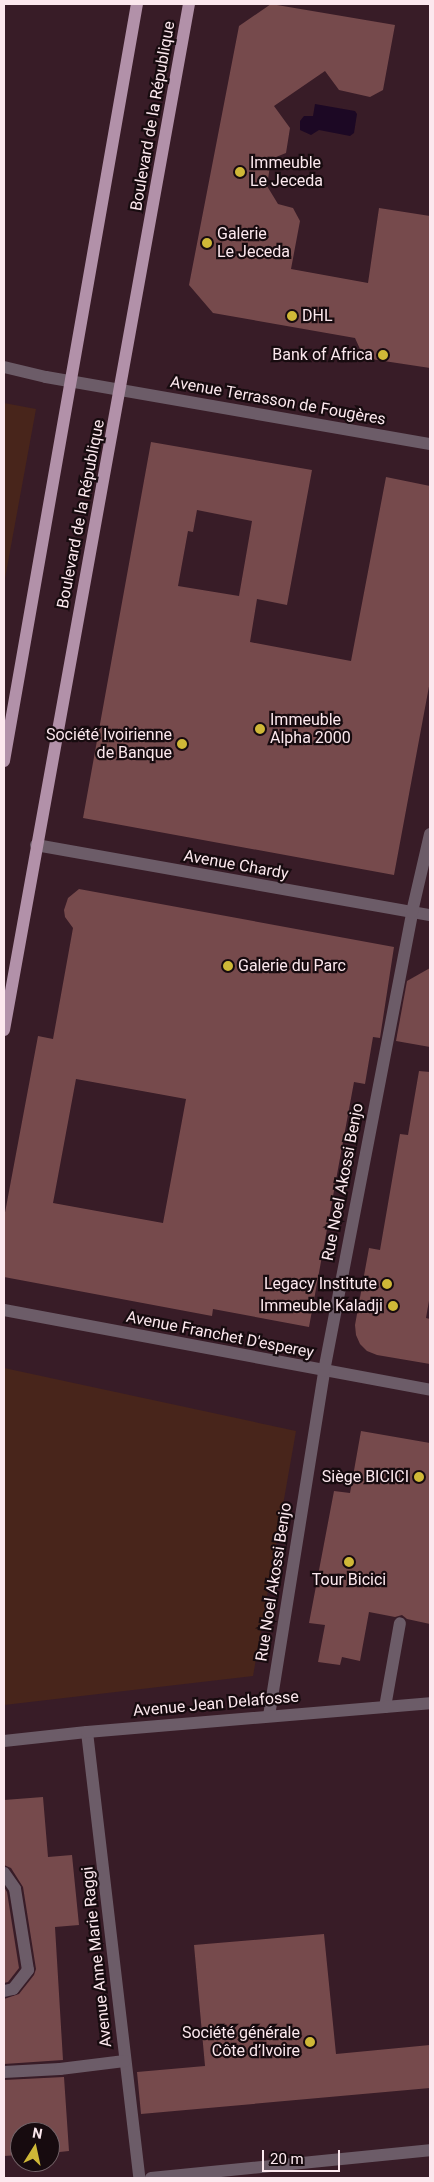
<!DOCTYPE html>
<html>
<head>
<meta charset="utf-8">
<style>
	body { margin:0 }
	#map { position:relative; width:434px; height:2182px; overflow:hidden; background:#381c27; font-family:Roboto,sans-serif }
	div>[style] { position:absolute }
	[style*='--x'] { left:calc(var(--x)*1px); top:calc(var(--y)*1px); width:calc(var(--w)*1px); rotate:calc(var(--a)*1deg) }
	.green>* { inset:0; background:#48251b }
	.water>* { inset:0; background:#1c0824 }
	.building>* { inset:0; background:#764a4c }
	.minor>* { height:12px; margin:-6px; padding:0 6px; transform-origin:6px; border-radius:6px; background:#6c5c68 }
	.major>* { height:12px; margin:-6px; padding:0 6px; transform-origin:6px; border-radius:6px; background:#b291a9 }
	.dots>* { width:14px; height:14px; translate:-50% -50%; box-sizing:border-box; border:2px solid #170b0f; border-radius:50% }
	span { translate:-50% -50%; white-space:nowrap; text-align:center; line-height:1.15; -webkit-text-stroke:4.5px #170b0f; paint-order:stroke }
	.street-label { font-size:16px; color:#fce8ee }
	.poi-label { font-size:16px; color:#fce8ee }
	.left { translate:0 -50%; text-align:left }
	.right { translate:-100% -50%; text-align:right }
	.frame { position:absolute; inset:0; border:5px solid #fce8ee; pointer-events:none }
	.north { position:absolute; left:10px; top:2122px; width:50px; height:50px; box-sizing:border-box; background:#170b0f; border:1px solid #736368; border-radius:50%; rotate:10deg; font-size:14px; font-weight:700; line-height:20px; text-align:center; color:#fce8ee }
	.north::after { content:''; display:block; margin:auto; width:18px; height:22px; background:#cfb837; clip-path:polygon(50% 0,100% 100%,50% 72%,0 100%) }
	.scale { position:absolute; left:262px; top:2150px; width:78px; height:22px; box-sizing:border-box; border:2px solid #fce8ee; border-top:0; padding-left:6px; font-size:15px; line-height:18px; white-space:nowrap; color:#fce8ee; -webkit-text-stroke:4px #170b0f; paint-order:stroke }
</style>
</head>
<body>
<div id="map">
	<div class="green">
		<i style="clip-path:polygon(4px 403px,36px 409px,4px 584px)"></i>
		<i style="clip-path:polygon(4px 1368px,296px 1431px,253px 1676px,4px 1705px)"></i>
	</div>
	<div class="water">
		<i style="clip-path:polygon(315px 104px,355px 111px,357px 114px,354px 133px,350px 136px,319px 130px,311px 135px,300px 130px,300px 121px,304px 116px,313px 116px)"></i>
	</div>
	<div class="building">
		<i style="clip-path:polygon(271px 4px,395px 25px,383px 90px,370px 97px,339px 90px,325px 71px,274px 106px,290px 128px,286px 153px,271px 159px,267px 186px,278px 204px,293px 208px,300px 221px,291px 269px,368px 283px,379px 208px,430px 216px,430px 368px,364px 358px,355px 338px,213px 313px,189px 285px,239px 26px)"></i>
		<i style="clip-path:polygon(evenodd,151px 442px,312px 470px,287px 605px,257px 599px,250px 642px,351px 661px,386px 477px,430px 486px,430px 681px,394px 875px,83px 818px,151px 442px,197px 510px,252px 521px,239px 596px,178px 586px,188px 531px,193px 532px,197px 510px)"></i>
		<i style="clip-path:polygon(evenodd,79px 889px,394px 947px,380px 1038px,373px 1037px,365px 1084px,354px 1082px,309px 1327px,213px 1309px,212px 1316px,4px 1277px,4px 1218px,38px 1036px,53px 1039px,73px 928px,65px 917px,64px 910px,68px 898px,79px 889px,76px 1079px,186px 1099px,163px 1223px,53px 1203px,76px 1079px)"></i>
		<i style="clip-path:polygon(430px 968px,430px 1047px,396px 1041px,407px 981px)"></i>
		<i style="clip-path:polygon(419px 1071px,430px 1072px,430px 1295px,426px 1318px,430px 1319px,430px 1364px,377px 1355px,367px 1351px,360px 1344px,356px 1335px,355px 1325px,369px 1248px,380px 1250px,400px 1134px,408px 1135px)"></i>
		<i style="clip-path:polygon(361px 1431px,430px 1443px,430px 1624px,407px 1619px,402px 1615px,395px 1617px,369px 1612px,360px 1661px,342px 1657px,340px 1665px,318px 1662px,325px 1625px,309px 1623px,334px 1491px,350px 1493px)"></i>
		<i style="clip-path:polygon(43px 1797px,48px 1857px,72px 1855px,79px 1925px,55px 1927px,63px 2060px,4px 2064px,4px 1999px,19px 1994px,34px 1975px,36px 1969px,23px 1887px,11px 1868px,4px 1865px,4px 1800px)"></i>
		<i style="clip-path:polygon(4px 1887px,7px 1892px,19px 1968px,8px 1982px,4px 1983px)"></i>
		<i style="clip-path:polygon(324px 1934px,336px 2054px,430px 2045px,430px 2088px,141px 2114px,137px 2072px,205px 2066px,194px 1945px)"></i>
		<i style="clip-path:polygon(64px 2077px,69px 2151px,50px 2153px,50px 2132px,20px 2132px,20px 2155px,4px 2156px,4px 2080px)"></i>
	</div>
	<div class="minor">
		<i style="--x:4;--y:367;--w:43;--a:13.4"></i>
		<i style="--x:46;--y:377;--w:390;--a:9.9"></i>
		<i style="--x:36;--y:845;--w:400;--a:10.1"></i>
		<i style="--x:4;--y:1310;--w:433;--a:10.6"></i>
		<i style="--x:385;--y:1707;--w:85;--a:-79.9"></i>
		<i style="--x:269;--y:1716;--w:349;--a:-80.9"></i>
		<i style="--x:324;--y:1371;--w:467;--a:-79.1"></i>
		<i style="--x:412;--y:912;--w:80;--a:-77"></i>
		<i style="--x:87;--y:1732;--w:449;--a:83.3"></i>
		<i style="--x:4;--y:1741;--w:83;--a:-6.2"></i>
		<i style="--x:87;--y:1732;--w:344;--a:-4.8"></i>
		<i style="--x:4;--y:1873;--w:19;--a:55"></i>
		<i style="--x:15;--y:1889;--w:82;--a:80.9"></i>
		<i style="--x:28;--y:1970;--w:24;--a:128"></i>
		<i style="--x:13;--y:1989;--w:9;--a:167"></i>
		<i style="--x:4;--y:2072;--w:56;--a:-3.1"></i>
		<i style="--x:60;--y:2069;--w:65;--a:-7"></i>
		<i style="--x:151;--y:2178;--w:280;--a:-5.7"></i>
	</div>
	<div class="major">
		<i style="--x:4;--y:761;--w:769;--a:-80.04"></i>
		<i style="--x:4;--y:1030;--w:1043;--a:-79.78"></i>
	</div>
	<div class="dots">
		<i style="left:240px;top:172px;background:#cfb837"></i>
		<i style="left:207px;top:243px;background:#cfb837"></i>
		<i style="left:292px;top:316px;background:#cfb837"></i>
		<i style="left:383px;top:355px;background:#cfb837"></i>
		<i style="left:260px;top:729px;background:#cfb837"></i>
		<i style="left:182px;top:744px;background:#cfb837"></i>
		<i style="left:228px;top:966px;background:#cfb837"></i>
		<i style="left:387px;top:1284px;background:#cfb837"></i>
		<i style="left:393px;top:1306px;background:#cfb837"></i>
		<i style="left:419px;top:1477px;background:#cfb837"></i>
		<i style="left:349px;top:1562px;background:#cfb837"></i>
		<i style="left:310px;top:2042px;background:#cfb837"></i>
	</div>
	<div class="street-label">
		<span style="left:153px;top:116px;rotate:-80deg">Boulevard de la République</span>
		<span style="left:278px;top:401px;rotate:10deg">Avenue Terrasson de Fougères</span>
		<span style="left:81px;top:514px;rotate:-79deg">Boulevard de la République</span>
		<span style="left:236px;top:865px;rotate:10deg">Avenue Chardy</span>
		<span style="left:343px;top:1182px;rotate:-79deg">Rue Noel Akossi Benjo</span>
		<span style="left:220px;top:1335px;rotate:11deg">Avenue Franchet D'esperey</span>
		<span style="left:274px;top:1582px;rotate:-81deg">Rue Noel Akossi Benjo</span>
		<span style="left:216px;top:1704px;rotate:-5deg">Avenue Jean Delafosse</span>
		<span style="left:97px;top:1957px;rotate:-96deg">Avenue Anne Marie Raggi</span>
	</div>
	<div class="poi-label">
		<span class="left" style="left:250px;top:172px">Immeuble<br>Le Jeceda</span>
		<span class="left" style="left:217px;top:243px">Galerie<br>Le Jeceda</span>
		<span class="left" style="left:302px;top:316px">DHL</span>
		<span class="right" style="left:373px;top:355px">Bank of Africa</span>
		<span class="left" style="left:270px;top:729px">Immeuble<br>Alpha 2000</span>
		<span class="right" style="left:172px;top:744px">Société Ivoirienne<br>de Banque</span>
		<span class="left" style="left:238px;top:966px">Galerie du Parc</span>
		<span class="right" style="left:377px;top:1284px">Legacy Institute</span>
		<span class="right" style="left:383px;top:1306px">Immeuble Kaladji</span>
		<span class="right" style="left:409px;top:1477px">Siège BICICI</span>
		<span style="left:349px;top:1580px">Tour Bicici</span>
		<span class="right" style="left:300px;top:2042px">Société générale<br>Côte d’Ivoire</span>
	</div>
	<div class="frame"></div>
	<div class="north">N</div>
	<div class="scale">20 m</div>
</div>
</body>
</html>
